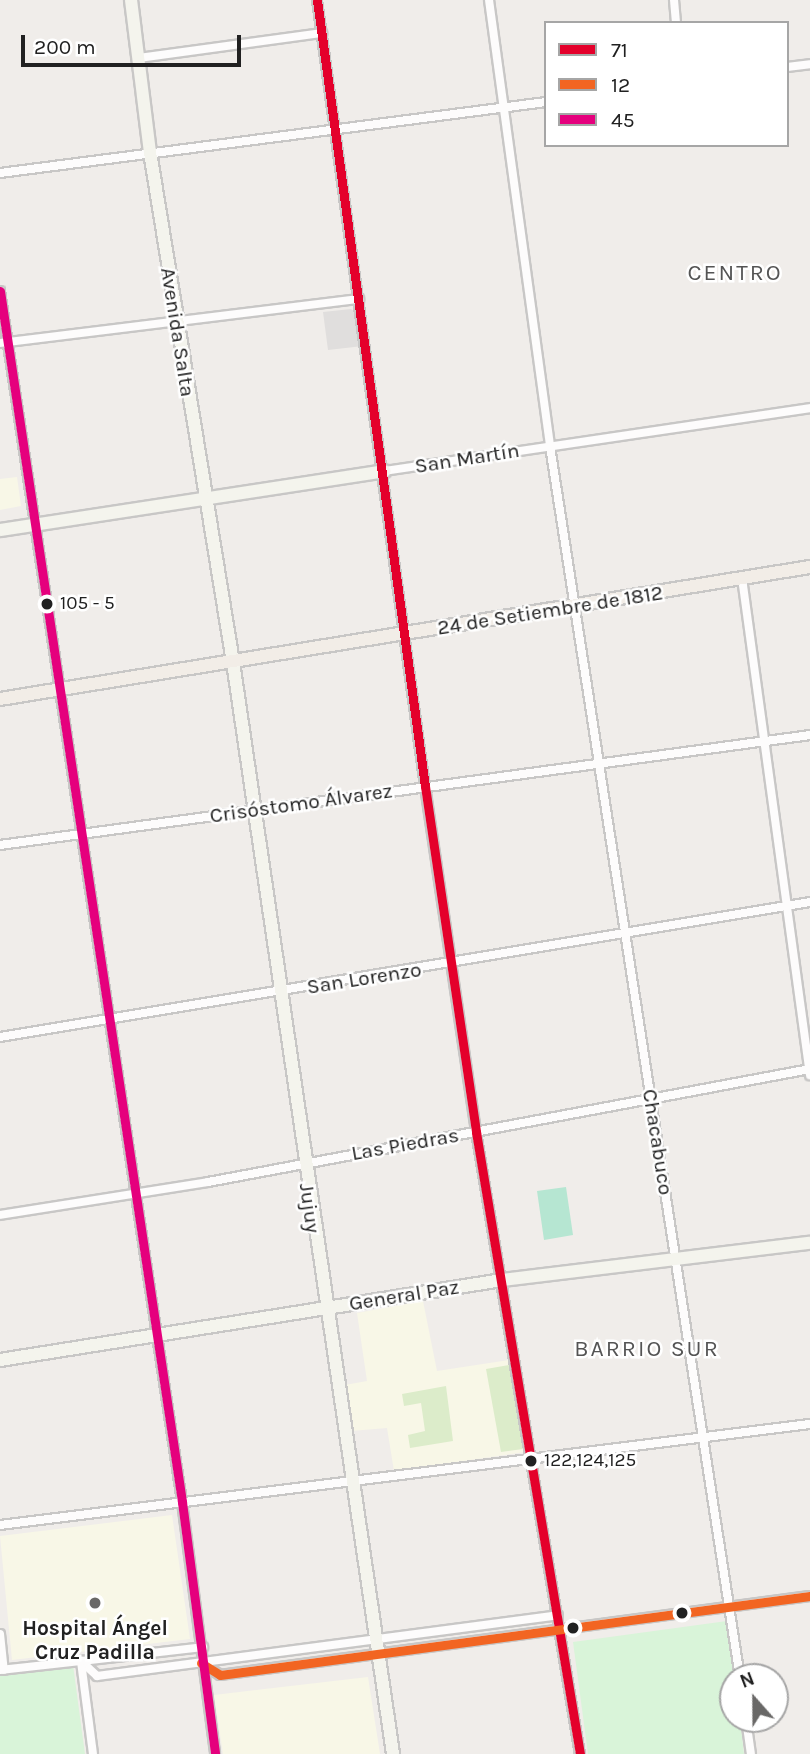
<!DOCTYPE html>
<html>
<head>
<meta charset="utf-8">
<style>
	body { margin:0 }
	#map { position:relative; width:810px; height:1754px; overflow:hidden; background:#f0edea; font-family:Karla,sans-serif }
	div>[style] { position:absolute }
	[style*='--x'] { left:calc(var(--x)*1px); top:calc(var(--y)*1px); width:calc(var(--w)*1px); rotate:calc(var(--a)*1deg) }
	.education>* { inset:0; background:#f8f7e7 }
	.grass>* { inset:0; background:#dcecca }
	.park>* { inset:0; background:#d9f4d9 }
	.pitch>* { inset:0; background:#b6e6d2 }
	.parking>* { inset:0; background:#e0dedd }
	.roads { filter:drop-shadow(2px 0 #c8c7c6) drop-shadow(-2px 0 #c8c7c6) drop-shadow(0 2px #c8c7c6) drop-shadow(0 -2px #c8c7c6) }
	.street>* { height:8px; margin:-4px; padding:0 4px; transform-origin:4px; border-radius:4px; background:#fdfcfc }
	.secondary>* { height:12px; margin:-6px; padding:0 6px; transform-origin:6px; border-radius:6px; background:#f4f4ed }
	.primary>* { height:12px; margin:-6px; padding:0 6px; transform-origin:6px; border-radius:6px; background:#f2ede7 }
	.bus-1>* { height:9px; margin:-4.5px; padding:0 4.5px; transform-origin:4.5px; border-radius:4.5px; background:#e4002b }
	.bus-2>* { height:9px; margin:-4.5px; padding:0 4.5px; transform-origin:4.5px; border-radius:4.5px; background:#f26522 }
	.bus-3>* { height:9px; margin:-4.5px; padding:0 4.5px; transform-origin:4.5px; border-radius:4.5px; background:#e5007d }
	.dots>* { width:19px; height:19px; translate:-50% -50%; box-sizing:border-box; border:4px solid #fff; border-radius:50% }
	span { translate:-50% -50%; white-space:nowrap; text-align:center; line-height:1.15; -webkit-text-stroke:5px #fff; paint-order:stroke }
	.bus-label { font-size:19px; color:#212121 }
	.left { translate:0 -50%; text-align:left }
	.street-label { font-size:21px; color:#212121 }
	.poi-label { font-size:21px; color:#212121; font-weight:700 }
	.neighbourhood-label { font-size:23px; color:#545454; letter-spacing:2px }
	.legend { position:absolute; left:544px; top:21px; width:245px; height:126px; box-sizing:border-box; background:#fff; border:2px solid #a6a6a6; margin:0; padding:9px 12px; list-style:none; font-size:21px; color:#212121 }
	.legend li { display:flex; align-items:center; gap:14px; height:35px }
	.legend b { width:35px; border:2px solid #a6a6a6 }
	.north { position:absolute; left:719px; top:1663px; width:70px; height:70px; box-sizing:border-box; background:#fff; border:2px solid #a6a6a6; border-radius:50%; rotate:339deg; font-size:19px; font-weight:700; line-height:28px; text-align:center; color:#212121 }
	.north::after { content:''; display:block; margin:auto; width:24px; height:32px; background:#696867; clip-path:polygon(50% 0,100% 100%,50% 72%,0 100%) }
	.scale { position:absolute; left:21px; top:35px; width:220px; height:32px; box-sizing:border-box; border:4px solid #212121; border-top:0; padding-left:9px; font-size:21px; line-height:24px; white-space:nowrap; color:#212121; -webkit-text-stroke:5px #fff; paint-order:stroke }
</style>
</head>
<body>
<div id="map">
	<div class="education">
		<i style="clip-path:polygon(17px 477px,21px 506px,0 510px,0 479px)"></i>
		<i style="clip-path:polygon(423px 1301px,437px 1371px,509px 1360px,525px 1452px,394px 1471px,387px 1428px,351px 1431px,345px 1385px,367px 1381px,357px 1313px)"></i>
		<i style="clip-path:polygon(172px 1515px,190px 1639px,12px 1660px,0 1536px)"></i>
		<i style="clip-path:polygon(368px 1677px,380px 1754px,223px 1754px,214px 1695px)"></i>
	</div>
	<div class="grass">
		<i style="clip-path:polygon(509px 1365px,523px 1449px,501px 1452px,486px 1369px)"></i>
		<i style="clip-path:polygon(446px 1386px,453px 1441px,410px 1448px,408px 1435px,425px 1431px,421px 1403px,404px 1406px,402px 1394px)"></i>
	</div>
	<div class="park">
		<i style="clip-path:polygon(727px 1621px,734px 1677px,733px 1719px,740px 1719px,744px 1754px,588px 1754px,573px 1642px)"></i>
		<i style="clip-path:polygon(73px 1665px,85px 1754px,0 1754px,0 1674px)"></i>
	</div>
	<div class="pitch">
		<i style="clip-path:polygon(566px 1187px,573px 1235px,544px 1240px,537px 1191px)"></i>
	</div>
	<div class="parking">
		<i style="clip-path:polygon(351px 309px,359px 314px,363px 346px,328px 350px,323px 312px)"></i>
	</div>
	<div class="roads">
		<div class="street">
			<i style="--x:317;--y:0;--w:793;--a:82.18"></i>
			<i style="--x:425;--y:786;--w:350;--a:81.6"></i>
			<i style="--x:476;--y:1132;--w:631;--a:80.51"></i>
			<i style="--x:489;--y:0;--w:450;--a:82.2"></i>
			<i style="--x:550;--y:446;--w:1246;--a:81.23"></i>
			<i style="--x:674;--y:0;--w:23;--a:85"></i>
			<i style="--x:139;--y:58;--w:185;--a:-7.8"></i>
			<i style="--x:787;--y:67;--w:23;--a:-7"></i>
			<i style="--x:0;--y:173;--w:551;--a:-7.41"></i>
			<i style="--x:0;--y:291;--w:1225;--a:81.45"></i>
			<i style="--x:182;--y:1502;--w:254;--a:82.5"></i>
			<i style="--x:0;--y:343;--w:362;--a:-7"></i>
			<i style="--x:384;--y:471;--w:431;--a:-8.4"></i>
			<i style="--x:742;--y:578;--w:502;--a:82.21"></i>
			<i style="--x:0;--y:845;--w:817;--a:-7.73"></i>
			<i style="--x:0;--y:1037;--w:821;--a:-9.46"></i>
			<i style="--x:0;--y:1215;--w:211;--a:-9"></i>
			<i style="--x:208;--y:1182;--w:613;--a:-10.63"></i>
			<i style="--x:0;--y:1525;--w:816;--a:-7.11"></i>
			<i style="--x:0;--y:1634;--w:36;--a:84"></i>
			<i style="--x:201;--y:1663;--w:22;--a:32"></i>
			<i style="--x:220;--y:1675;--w:595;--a:-7.63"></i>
			<i style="--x:0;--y:1670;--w:81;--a:-6.3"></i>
			<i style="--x:81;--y:1661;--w:22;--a:43"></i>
			<i style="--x:97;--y:1676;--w:465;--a:-7.5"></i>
			<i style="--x:746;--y:1719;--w:35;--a:82"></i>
			<i style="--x:93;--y:1754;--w:94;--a:-97.4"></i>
			<i style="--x:81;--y:1661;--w:123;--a:-6.5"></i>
		</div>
		<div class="secondary">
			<i style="--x:131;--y:0;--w:153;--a:82.9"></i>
			<i style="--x:150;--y:152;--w:517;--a:80.76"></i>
			<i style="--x:233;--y:662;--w:1104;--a:81.66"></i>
			<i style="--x:0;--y:530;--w:389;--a:-8.7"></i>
			<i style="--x:0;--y:1360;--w:508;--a:-9.05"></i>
			<i style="--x:502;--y:1280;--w:310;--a:-6.9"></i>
		</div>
		<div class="primary">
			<i style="--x:0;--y:699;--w:821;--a:-9.26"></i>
		</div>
	</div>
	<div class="bus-1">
		<i style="--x:317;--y:0;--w:793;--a:82.18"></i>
		<i style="--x:425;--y:786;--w:350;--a:81.6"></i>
		<i style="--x:476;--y:1132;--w:631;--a:80.51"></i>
	</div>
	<div class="bus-2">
		<i style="--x:201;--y:1663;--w:22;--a:32"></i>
		<i style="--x:220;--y:1675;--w:595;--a:-7.63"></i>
	</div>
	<div class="bus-3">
		<i style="--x:0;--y:291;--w:1225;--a:81.45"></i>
		<i style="--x:182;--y:1502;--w:254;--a:82.5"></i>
	</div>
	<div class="dots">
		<i style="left:47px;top:604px;background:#212121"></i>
		<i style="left:531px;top:1461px;background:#212121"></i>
		<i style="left:95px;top:1603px;background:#696867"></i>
		<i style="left:682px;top:1613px;background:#212121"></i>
		<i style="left:573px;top:1628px;background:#212121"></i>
	</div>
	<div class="bus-label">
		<span class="left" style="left:60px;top:604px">105 - 5</span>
		<span class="left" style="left:544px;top:1461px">122,124,125</span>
	</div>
	<div class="street-label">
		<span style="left:178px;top:332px;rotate:81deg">Avenida Salta</span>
		<span style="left:467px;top:458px;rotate:-9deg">San Martín</span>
		<span style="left:550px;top:610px;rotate:-9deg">24 de Setiembre de 1812</span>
		<span style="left:301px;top:803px;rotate:-8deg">Crisóstomo Álvarez</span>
		<span style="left:364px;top:978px;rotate:-9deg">San Lorenzo</span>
		<span style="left:658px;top:1142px;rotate:81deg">Chacabuco</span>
		<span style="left:405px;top:1144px;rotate:-10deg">Las Piedras</span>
		<span style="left:310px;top:1208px;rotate:82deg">Jujuy</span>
		<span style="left:404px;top:1295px;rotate:-9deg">General Paz</span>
	</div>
	<div class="poi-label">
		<span style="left:95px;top:1640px">Hospital Ángel<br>Cruz Padilla</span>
	</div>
	<div class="neighbourhood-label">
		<span style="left:735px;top:273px">CENTRO</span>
		<span style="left:647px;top:1349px">BARRIO SUR</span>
	</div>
	<ul class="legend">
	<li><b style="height:9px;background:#e4002b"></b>71</li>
	<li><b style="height:9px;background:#f26522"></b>12</li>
	<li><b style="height:9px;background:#e5007d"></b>45</li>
	</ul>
	<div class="north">N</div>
	<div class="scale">200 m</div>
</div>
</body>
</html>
